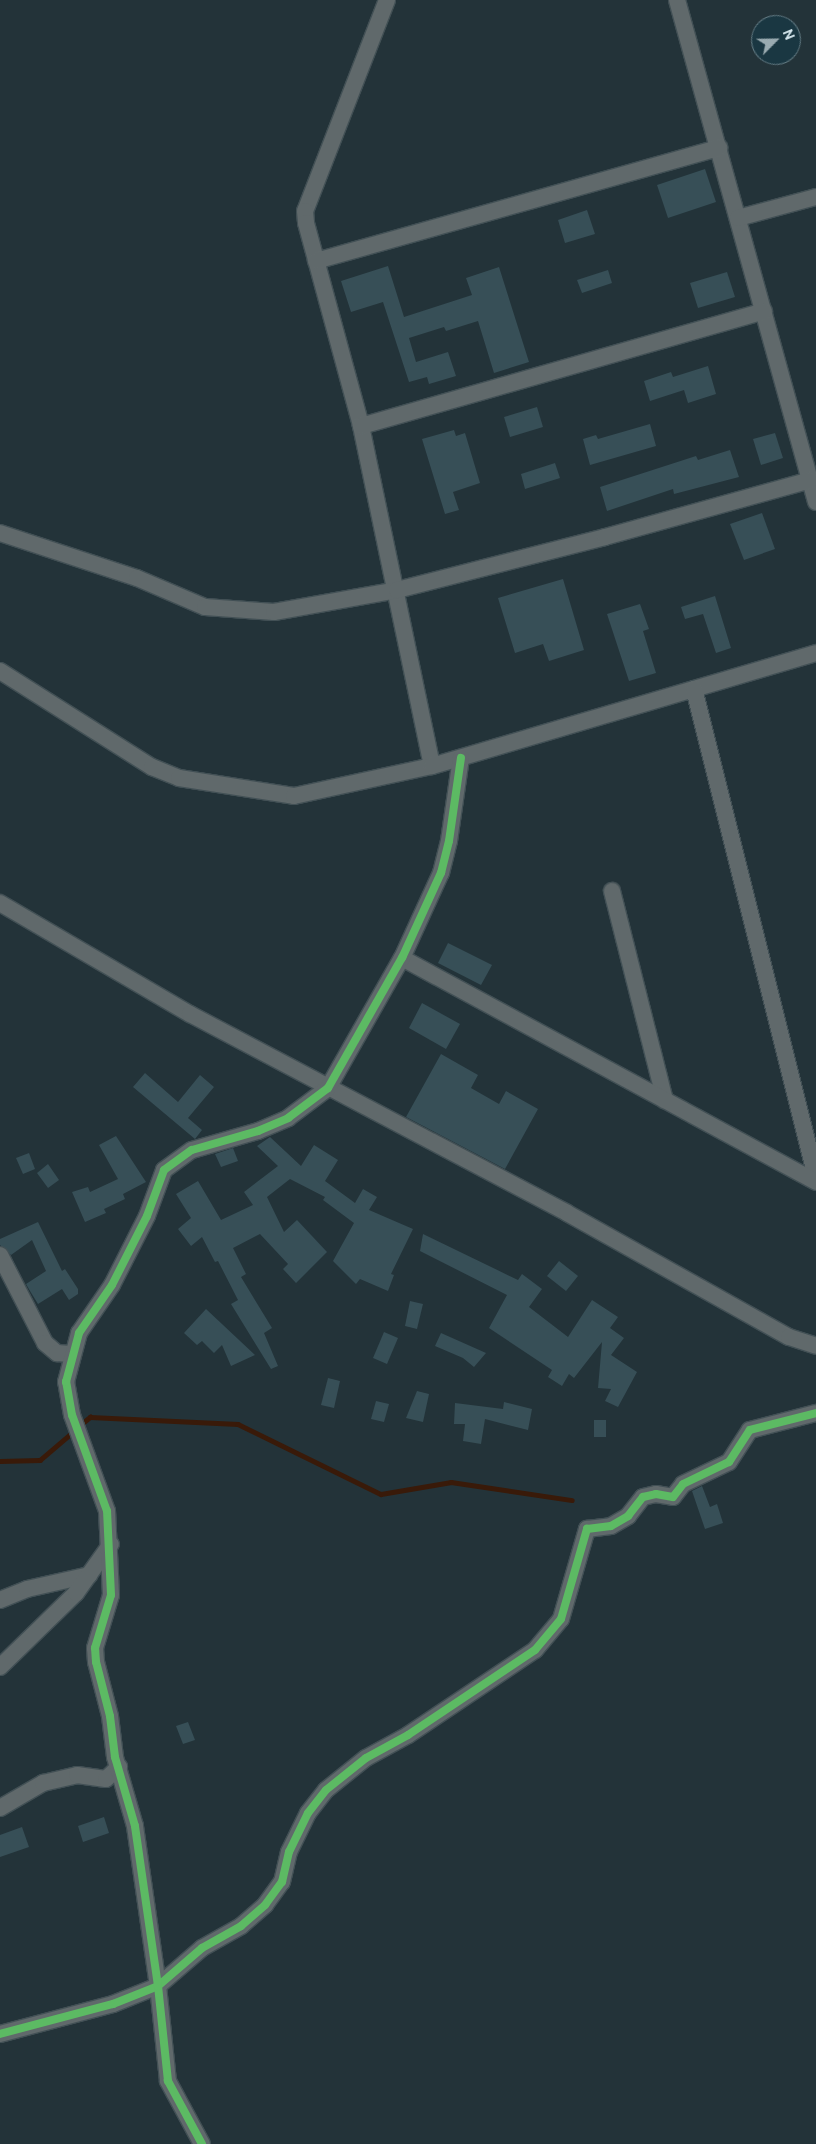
<!DOCTYPE html>
<html>
<head>
<meta charset="utf-8">
<style>
	body { margin:0 }
	#map { position:relative; width:816px; height:2144px; overflow:hidden; background:#233339; font-family:Cabin,sans-serif }
	div>[style] { position:absolute }
	[style*='--x'] { left:calc(var(--x)*1px); top:calc(var(--y)*1px); width:calc(var(--w)*1px); rotate:calc(var(--a)*1deg) }
	.stream>* { height:4.5px; margin:-2.25px; padding:0 2.25px; transform-origin:2.25px; border-radius:2.25px; background:#391a09 }
	.building>* { inset:0; background:#374f57 }
	.roads { filter:drop-shadow(1px 0 #425055) drop-shadow(-1px 0 #425055) drop-shadow(0 1px #425055) drop-shadow(0 -1px #425055) }
	.minor>* { height:16px; margin:-8px; padding:0 8px; transform-origin:8px; border-radius:8px; background:#60696b }
	.cycleway>* { height:8px; margin:-4px; padding:0 4px; transform-origin:4px; border-radius:4px; background:#5cba63 }
	span { translate:-50% -50%; white-space:nowrap; text-align:center; line-height:1.15; -webkit-text-stroke:4px #1a3742; paint-order:stroke }
	.north { position:absolute; left:751px; top:15px; width:50px; height:50px; box-sizing:border-box; background:#1a3742; border:1px solid #677f88; border-radius:50%; rotate:67deg; font-size:14px; font-weight:700; line-height:20px; text-align:center; color:#daebf2 }
	.north::after { content:''; display:block; margin:auto; width:18px; height:22px; background:#9aabb1; clip-path:polygon(50% 0,100% 100%,50% 72%,0 100%) }
</style>
</head>
<body>
<div id="map">
	<div class="stream">
		<i style="--x:80;--y:1425;--w:13;--a:-39"></i>
		<i style="--x:90;--y:1417;--w:148;--a:2.7"></i>
		<i style="--x:238;--y:1424;--w:159;--a:26.1"></i>
		<i style="--x:381;--y:1494;--w:71;--a:-9.7"></i>
		<i style="--x:451;--y:1482;--w:122;--a:8.5"></i>
		<i style="--x:0;--y:1461;--w:40;--a:-1.4"></i>
		<i style="--x:40;--y:1460;--w:45;--a:-40.5"></i>
	</div>
	<div class="building">
		<i style="clip-path:polygon(705px 169px,716px 202px,668px 218px,657px 185px)"></i>
		<i style="clip-path:polygon(587px 210px,595px 234px,565px 243px,558px 220px)"></i>
		<i style="clip-path:polygon(388px 266px,404px 317px,472px 295px,466px 278px,499px 267px,529px 362px,494px 373px,478px 321px,446px 331px,444px 327px,409px 338px,416px 362px,448px 352px,456px 376px,429px 384px,427px 377px,409px 382px,383px 302px,351px 312px,341px 281px)"></i>
		<i style="clip-path:polygon(608px 270px,612px 283px,582px 293px,577px 280px)"></i>
		<i style="clip-path:polygon(727px 272px,735px 297px,698px 308px,690px 283px)"></i>
		<i style="clip-path:polygon(708px 366px,716px 394px,688px 403px,684px 390px,650px 401px,644px 381px,671px 372px,673px 377px)"></i>
		<i style="clip-path:polygon(537px 407px,543px 427px,510px 437px,504px 417px)"></i>
		<i style="clip-path:polygon(650px 424px,656px 446px,590px 465px,583px 439px,596px 435px,598px 439px)"></i>
		<i style="clip-path:polygon(454px 430px,456px 436px,465px 433px,480px 483px,453px 492px,459px 510px,445px 514px,422px 439px)"></i>
		<i style="clip-path:polygon(775px 433px,783px 458px,761px 465px,753px 439px)"></i>
		<i style="clip-path:polygon(730px 450px,739px 477px,674px 494px,673px 489px,607px 511px,600px 487px,696px 456px,698px 460px)"></i>
		<i style="clip-path:polygon(555px 463px,560px 478px,525px 489px,521px 474px)"></i>
		<i style="clip-path:polygon(762px 513px,775px 549px,744px 560px,730px 524px)"></i>
		<i style="clip-path:polygon(563px 579px,584px 650px,549px 661px,543px 644px,515px 653px,498px 598px)"></i>
		<i style="clip-path:polygon(715px 596px,731px 648px,716px 653px,703px 614px,685px 619px,681px 607px)"></i>
		<i style="clip-path:polygon(640px 604px,649px 629px,643px 631px,656px 673px,629px 681px,607px 614px)"></i>
		<i style="clip-path:polygon(448px 943px,492px 965px,481px 985px,438px 963px)"></i>
		<i style="clip-path:polygon(422px 1003px,460px 1024px,446px 1049px,409px 1028px)"></i>
		<i style="clip-path:polygon(441px 1054px,478px 1075px,471px 1088px,499px 1104px,506px 1091px,538px 1109px,505px 1169px,406px 1117px)"></i>
		<i style="clip-path:polygon(145px 1073px,178px 1102px,200px 1075px,214px 1087px,188px 1118px,202px 1130px,195px 1139px,133px 1087px)"></i>
		<i style="clip-path:polygon(116px 1136px,146px 1182px,123px 1194px,125px 1199px,104px 1209px,106px 1213px,85px 1222px,72px 1192px,88px 1187px,90px 1192px,118px 1179px,99px 1145px)"></i>
		<i style="clip-path:polygon(270px 1137px,301px 1166px,314px 1145px,338px 1160px,325px 1181px,355px 1203px,363px 1189px,377px 1197px,369px 1210px,413px 1229px,391px 1274px,394px 1275px,388px 1291px,360px 1279px,356px 1284px,333px 1261px,354px 1223px,323px 1200px,325px 1197px,290px 1179px,267px 1197px,284px 1232px,297px 1220px,327px 1252px,296px 1283px,283px 1269px,288px 1264px,260px 1234px,233px 1248px,246px 1274px,241px 1277px,272px 1328px,264px 1333px,278px 1366px,271px 1369px,231px 1304px,238px 1300px,218px 1261px,215px 1262px,202px 1237px,191px 1246px,178px 1229px,191px 1218px,176px 1194px,198px 1181px,221px 1220px,253px 1205px,244px 1192px,278px 1166px,257px 1146px)"></i>
		<i style="clip-path:polygon(233px 1148px,238px 1161px,221px 1167px,215px 1154px)"></i>
		<i style="clip-path:polygon(29px 1153px,35px 1169px,23px 1174px,16px 1158px)"></i>
		<i style="clip-path:polygon(48px 1164px,59px 1180px,48px 1188px,37px 1173px)"></i>
		<i style="clip-path:polygon(38px 1222px,62px 1271px,65px 1269px,78px 1289px,78px 1294px,69px 1300px,62px 1289px,38px 1304px,30px 1291px,26px 1284px,46px 1271px,32px 1240px,11px 1255px,0 1245px,0 1239px)"></i>
		<i style="clip-path:polygon(423px 1234px,518px 1280px,522px 1274px,542px 1289px,529px 1307px,568px 1337px,592px 1300px,618px 1317px,610px 1328px,624px 1338px,611px 1355px,637px 1372px,618px 1407px,605px 1401px,611px 1389px,598px 1388px,602px 1342px,574px 1378px,569px 1374px,562px 1386px,548px 1377px,552px 1370px,489px 1328px,507px 1295px,420px 1251px)"></i>
		<i style="clip-path:polygon(559px 1261px,578px 1276px,566px 1291px,547px 1276px)"></i>
		<i style="clip-path:polygon(410px 1301px,423px 1304px,417px 1329px,405px 1326px)"></i>
		<i style="clip-path:polygon(206px 1309px,255px 1355px,231px 1366px,222px 1345px,214px 1353px,202px 1341px,197px 1345px,184px 1333px)"></i>
		<i style="clip-path:polygon(384px 1332px,398px 1338px,387px 1364px,373px 1358px)"></i>
		<i style="clip-path:polygon(441px 1333px,486px 1353px,474px 1367px,463px 1358px,435px 1346px)"></i>
		<i style="clip-path:polygon(328px 1378px,340px 1381px,334px 1408px,321px 1405px)"></i>
		<i style="clip-path:polygon(417px 1391px,429px 1394px,423px 1422px,406px 1418px)"></i>
		<i style="clip-path:polygon(376px 1401px,389px 1404px,384px 1422px,371px 1419px)"></i>
		<i style="clip-path:polygon(504px 1402px,532px 1409px,528px 1430px,485px 1419px,481px 1444px,463px 1441px,465px 1424px,454px 1424px,455px 1403px,503px 1409px)"></i>
		<i style="clip-path:polygon(594px 1420px,606px 1420px,606px 1437px,594px 1437px)"></i>
		<i style="clip-path:polygon(702px 1486px,710px 1507px,717px 1504px,723px 1523px,705px 1529px,692px 1491px)"></i>
		<i style="clip-path:polygon(188px 1722px,195px 1740px,183px 1744px,176px 1726px)"></i>
		<i style="clip-path:polygon(104px 1817px,109px 1833px,83px 1842px,78px 1826px)"></i>
		<i style="clip-path:polygon(22px 1827px,29px 1847px,0 1857px,0 1835px)"></i>
	</div>
	<div class="roads">
		<div class="minor">
			<i style="--x:387;--y:0;--w:226;--a:111.2"></i>
			<i style="--x:305;--y:211;--w:12;--a:85"></i>
			<i style="--x:306;--y:223;--w:210;--a:74.8"></i>
			<i style="--x:361;--y:426;--w:347;--a:78.2"></i>
			<i style="--x:677;--y:0;--w:521;--a:74.52"></i>
			<i style="--x:738;--y:218;--w:81;--a:-15.1"></i>
			<i style="--x:316;--y:261;--w:419;--a:-15.7"></i>
			<i style="--x:361;--y:426;--w:419;--a:-15.9"></i>
			<i style="--x:0;--y:533;--w:144;--a:18.2"></i>
			<i style="--x:137;--y:578;--w:74;--a:23.1"></i>
			<i style="--x:205;--y:607;--w:69;--a:4.1"></i>
			<i style="--x:274;--y:612;--w:125;--a:-10.1"></i>
			<i style="--x:397;--y:590;--w:215;--a:-14.3"></i>
			<i style="--x:605;--y:537;--w:213;--a:-15.5"></i>
			<i style="--x:0;--y:671;--w:180;--a:32.3"></i>
			<i style="--x:152;--y:767;--w:29;--a:22"></i>
			<i style="--x:179;--y:778;--w:116;--a:8.9"></i>
			<i style="--x:294;--y:796;--w:141;--a:-12.3"></i>
			<i style="--x:432;--y:766;--w:400;--a:-16.4"></i>
			<i style="--x:694;--y:689;--w:503;--a:75.96"></i>
			<i style="--x:612;--y:891;--w:216;--a:75.8"></i>
			<i style="--x:0;--y:903;--w:220;--a:30.3"></i>
			<i style="--x:190;--y:1014;--w:426;--a:27.8"></i>
			<i style="--x:567;--y:1213;--w:254;--a:29.2"></i>
			<i style="--x:789;--y:1337;--w:28;--a:18"></i>
			<i style="--x:402;--y:958;--w:471;--a:28.4"></i>
			<i style="--x:0;--y:1255;--w:99;--a:62.9"></i>
			<i style="--x:45;--y:1343;--w:16;--a:40"></i>
			<i style="--x:57;--y:1353;--w:14;--a:4"></i>
			<i style="--x:0;--y:1600;--w:29;--a:-22"></i>
			<i style="--x:27;--y:1589;--w:64;--a:-12.7"></i>
			<i style="--x:0;--y:1667;--w:106;--a:-44.2"></i>
			<i style="--x:76;--y:1593;--w:60;--a:-54.5"></i>
			<i style="--x:0;--y:1808;--w:50;--a:-30.2"></i>
			<i style="--x:43;--y:1783;--w:35;--a:-13"></i>
			<i style="--x:77;--y:1775;--w:29;--a:8"></i>
			<i style="--x:106;--y:1779;--w:18;--a:-43"></i>
			<i style="--x:0;--y:2034;--w:117;--a:-14.9"></i>
			<i style="--x:113;--y:2004;--w:48;--a:-21.8"></i>
			<i style="--x:158;--y:1986;--w:58;--a:-40.8"></i>
			<i style="--x:202;--y:1948;--w:45;--a:-29.4"></i>
			<i style="--x:241;--y:1926;--w:32;--a:-41"></i>
			<i style="--x:265;--y:1905;--w:29;--a:-54"></i>
			<i style="--x:282;--y:1882;--w:31;--a:-77"></i>
			<i style="--x:289;--y:1852;--w:43;--a:-64"></i>
			<i style="--x:308;--y:1813;--w:29;--a:-52"></i>
			<i style="--x:326;--y:1790;--w:51;--a:-38.7"></i>
			<i style="--x:366;--y:1758;--w:48;--a:-28.7"></i>
			<i style="--x:408;--y:1735;--w:153;--a:-33.8"></i>
			<i style="--x:535;--y:1650;--w:40;--a:-50"></i>
			<i style="--x:561;--y:1619;--w:94;--a:-73.9"></i>
			<i style="--x:587;--y:1529;--w:24;--a:-7"></i>
			<i style="--x:611;--y:1526;--w:20;--a:-30"></i>
			<i style="--x:628;--y:1516;--w:24;--a:-52"></i>
			<i style="--x:643;--y:1497;--w:13;--a:-13"></i>
			<i style="--x:656;--y:1494;--w:17;--a:10"></i>
			<i style="--x:673;--y:1497;--w:16;--a:-52"></i>
			<i style="--x:683;--y:1484;--w:51;--a:-25.6"></i>
			<i style="--x:729;--y:1462;--w:38;--a:-57"></i>
			<i style="--x:750;--y:1430;--w:68;--a:-14.4"></i>
			<i style="--x:202;--y:2144;--w:72;--a:-118.4"></i>
			<i style="--x:168;--y:2081;--w:96;--a:-96"></i>
			<i style="--x:158;--y:1986;--w:162;--a:-98.2"></i>
			<i style="--x:135;--y:1826;--w:72;--a:-106.2"></i>
			<i style="--x:115;--y:1757;--w:41;--a:-97"></i>
			<i style="--x:110;--y:1716;--w:56;--a:-104.5"></i>
			<i style="--x:96;--y:1662;--w:14;--a:-94"></i>
			<i style="--x:95;--y:1648;--w:55;--a:-73.2"></i>
			<i style="--x:111;--y:1595;--w:84;--a:-92.7"></i>
			<i style="--x:107;--y:1511;--w:102;--a:-110"></i>
			<i style="--x:72;--y:1415;--w:34;--a:-100"></i>
			<i style="--x:66;--y:1382;--w:51;--a:-75.1"></i>
			<i style="--x:79;--y:1333;--w:58;--a:-55.5"></i>
			<i style="--x:112;--y:1285;--w:77;--a:-63.1"></i>
			<i style="--x:147;--y:1216;--w:49;--a:-69.7"></i>
			<i style="--x:164;--y:1170;--w:34;--a:-36"></i>
			<i style="--x:192;--y:1150;--w:69;--a:-16.1"></i>
			<i style="--x:258;--y:1131;--w:33;--a:-23"></i>
			<i style="--x:288;--y:1118;--w:50;--a:-36.9"></i>
			<i style="--x:328;--y:1088;--w:150;--a:-60.4"></i>
			<i style="--x:402;--y:958;--w:94;--a:-65.4"></i>
			<i style="--x:441;--y:873;--w:33;--a:-76"></i>
			<i style="--x:449;--y:841;--w:84;--a:-81.8"></i>
		</div>
	</div>
	<div class="cycleway">
		<i style="--x:0;--y:2034;--w:117;--a:-14.9"></i>
		<i style="--x:113;--y:2004;--w:48;--a:-21.8"></i>
		<i style="--x:158;--y:1986;--w:58;--a:-40.8"></i>
		<i style="--x:202;--y:1948;--w:45;--a:-29.4"></i>
		<i style="--x:241;--y:1926;--w:32;--a:-41"></i>
		<i style="--x:265;--y:1905;--w:29;--a:-54"></i>
		<i style="--x:282;--y:1882;--w:31;--a:-77"></i>
		<i style="--x:289;--y:1852;--w:43;--a:-64"></i>
		<i style="--x:308;--y:1813;--w:29;--a:-52"></i>
		<i style="--x:326;--y:1790;--w:51;--a:-38.7"></i>
		<i style="--x:366;--y:1758;--w:48;--a:-28.7"></i>
		<i style="--x:408;--y:1735;--w:153;--a:-33.8"></i>
		<i style="--x:535;--y:1650;--w:40;--a:-50"></i>
		<i style="--x:561;--y:1619;--w:94;--a:-73.9"></i>
		<i style="--x:587;--y:1529;--w:24;--a:-7"></i>
		<i style="--x:611;--y:1526;--w:20;--a:-30"></i>
		<i style="--x:628;--y:1516;--w:24;--a:-52"></i>
		<i style="--x:643;--y:1497;--w:13;--a:-13"></i>
		<i style="--x:656;--y:1494;--w:17;--a:10"></i>
		<i style="--x:673;--y:1497;--w:16;--a:-52"></i>
		<i style="--x:683;--y:1484;--w:51;--a:-25.6"></i>
		<i style="--x:729;--y:1462;--w:38;--a:-57"></i>
		<i style="--x:750;--y:1430;--w:68;--a:-14.4"></i>
		<i style="--x:202;--y:2144;--w:72;--a:-118.4"></i>
		<i style="--x:168;--y:2081;--w:96;--a:-96"></i>
		<i style="--x:158;--y:1986;--w:162;--a:-98.2"></i>
		<i style="--x:135;--y:1826;--w:72;--a:-106.2"></i>
		<i style="--x:115;--y:1757;--w:41;--a:-97"></i>
		<i style="--x:110;--y:1716;--w:56;--a:-104.5"></i>
		<i style="--x:96;--y:1662;--w:14;--a:-94"></i>
		<i style="--x:95;--y:1648;--w:55;--a:-73.2"></i>
		<i style="--x:111;--y:1595;--w:84;--a:-92.7"></i>
		<i style="--x:107;--y:1511;--w:102;--a:-110"></i>
		<i style="--x:72;--y:1415;--w:34;--a:-100"></i>
		<i style="--x:66;--y:1382;--w:51;--a:-75.1"></i>
		<i style="--x:79;--y:1333;--w:58;--a:-55.5"></i>
		<i style="--x:112;--y:1285;--w:77;--a:-63.1"></i>
		<i style="--x:147;--y:1216;--w:49;--a:-69.7"></i>
		<i style="--x:164;--y:1170;--w:34;--a:-36"></i>
		<i style="--x:192;--y:1150;--w:69;--a:-16.1"></i>
		<i style="--x:258;--y:1131;--w:33;--a:-23"></i>
		<i style="--x:288;--y:1118;--w:50;--a:-36.9"></i>
		<i style="--x:328;--y:1088;--w:150;--a:-60.4"></i>
		<i style="--x:402;--y:958;--w:94;--a:-65.4"></i>
		<i style="--x:441;--y:873;--w:33;--a:-76"></i>
		<i style="--x:449;--y:841;--w:84;--a:-81.8"></i>
	</div>
	<div class="north">N</div>
</div>
</body>
</html>
